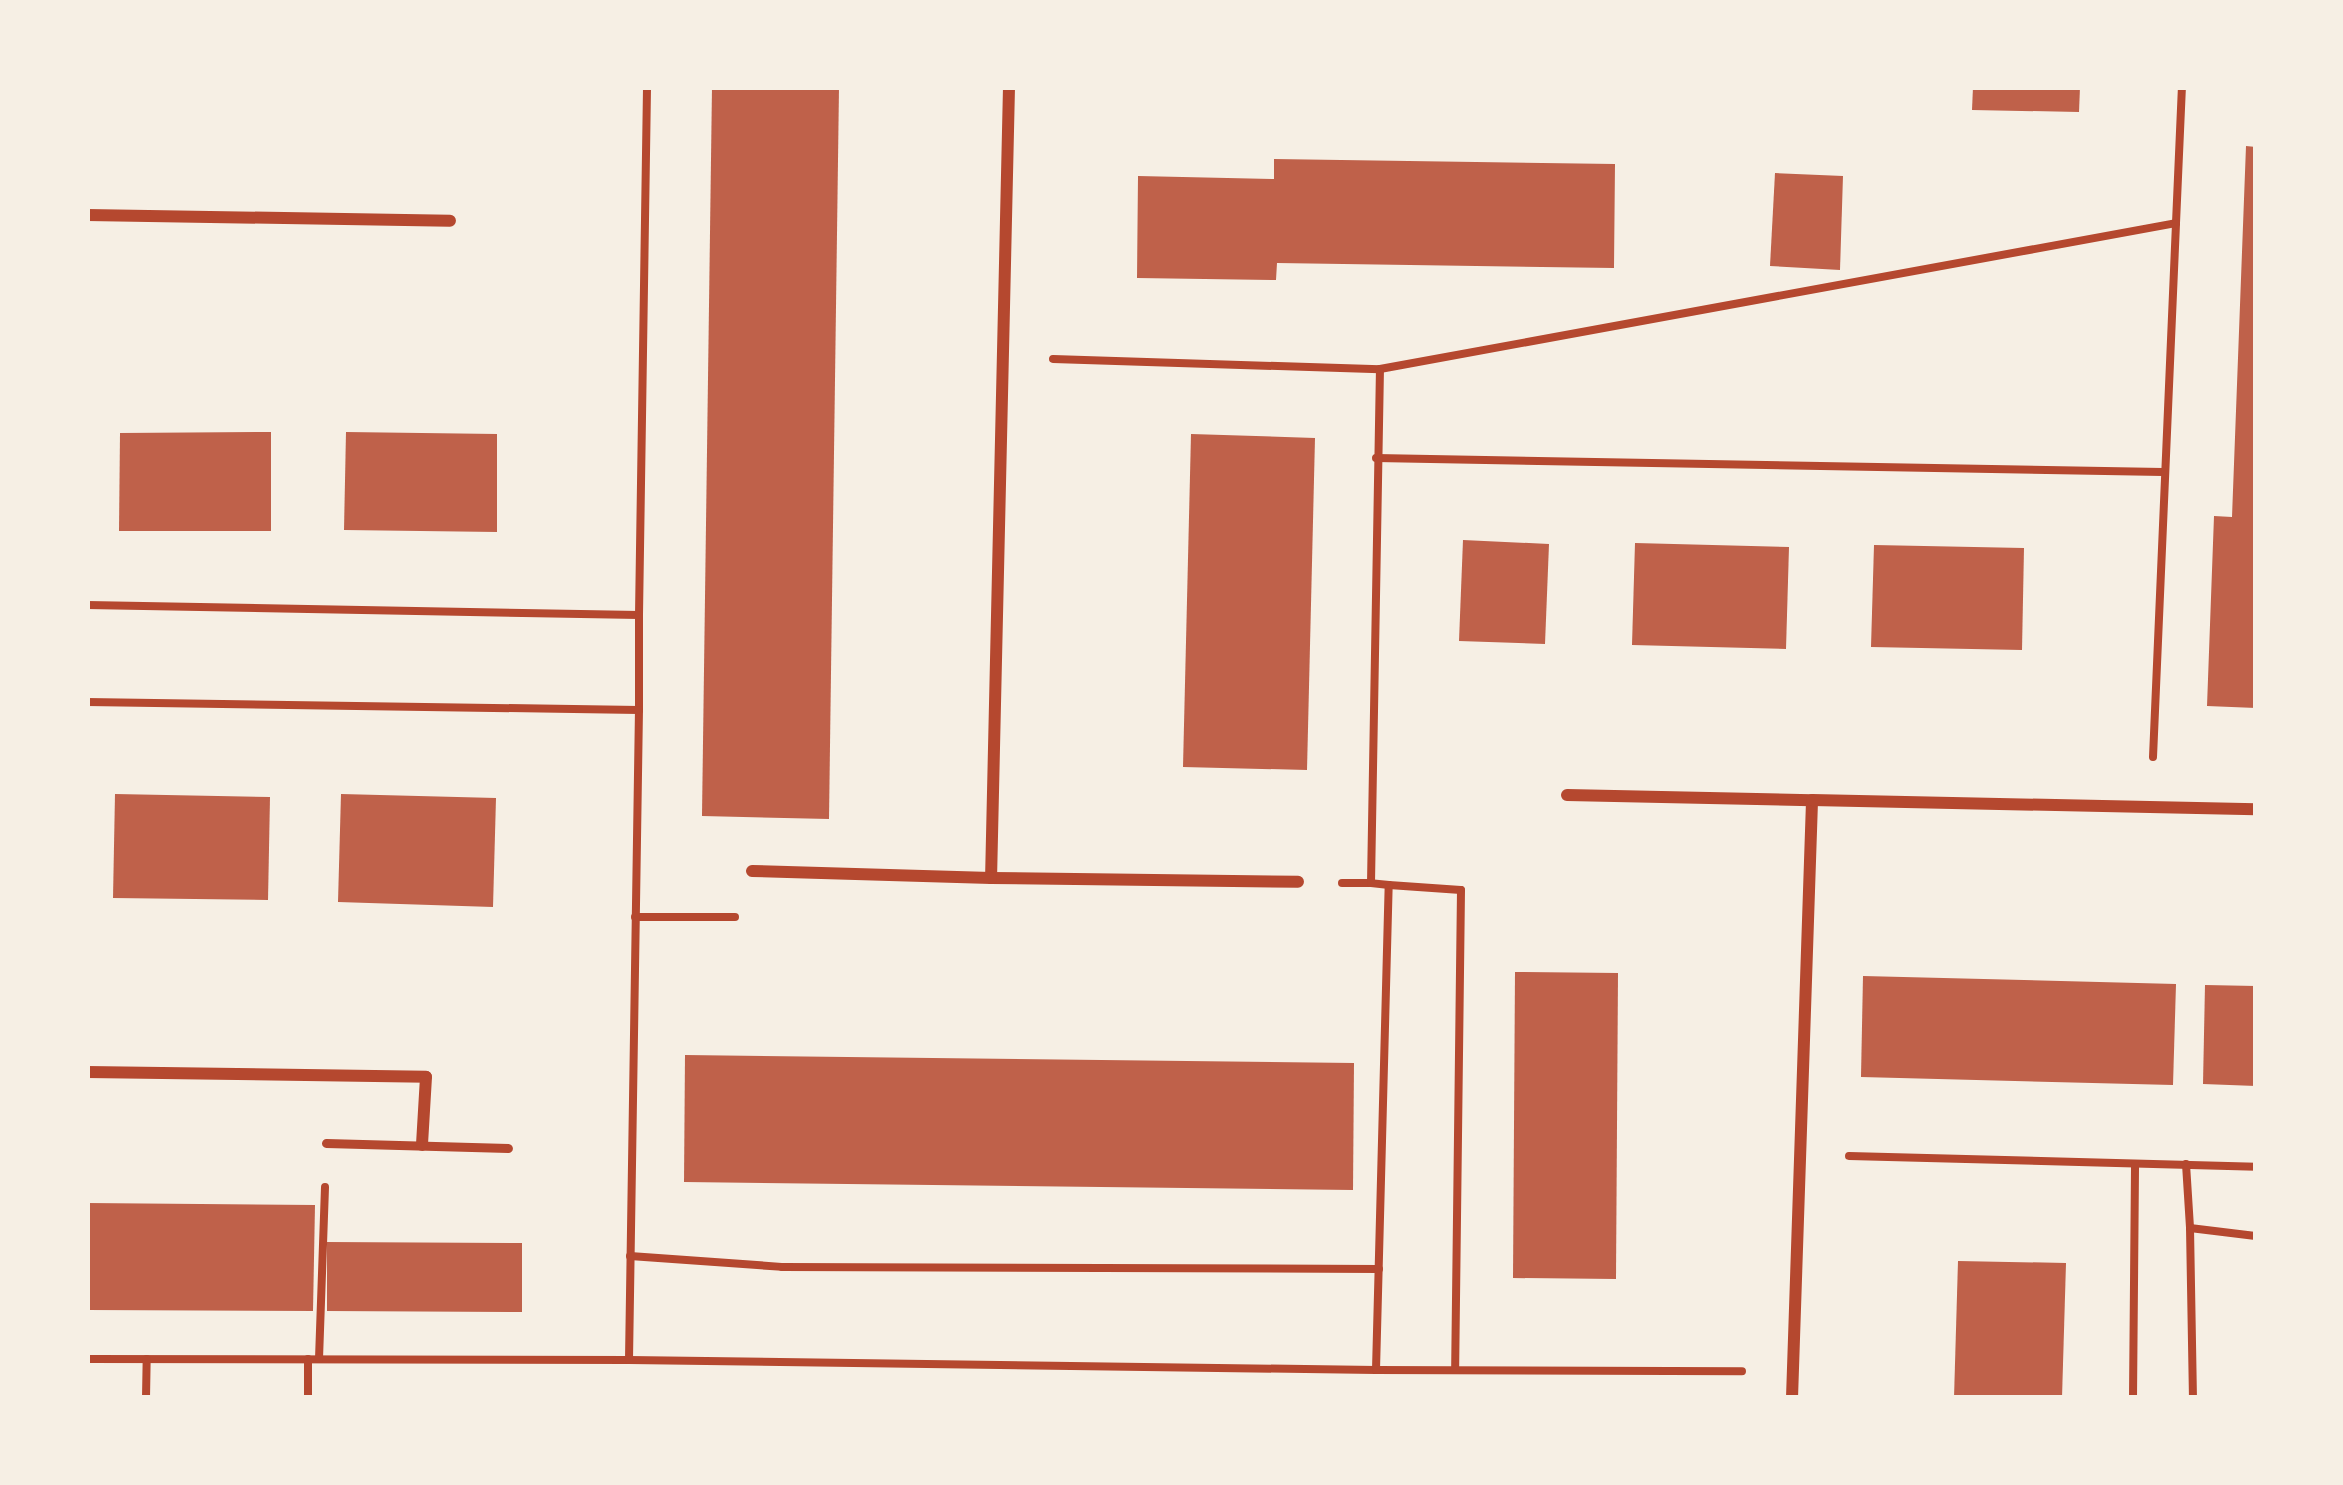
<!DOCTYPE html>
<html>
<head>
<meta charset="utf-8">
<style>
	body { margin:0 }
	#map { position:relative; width:2343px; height:1485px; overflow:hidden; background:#f6efe4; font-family:"Alegreya Sans",sans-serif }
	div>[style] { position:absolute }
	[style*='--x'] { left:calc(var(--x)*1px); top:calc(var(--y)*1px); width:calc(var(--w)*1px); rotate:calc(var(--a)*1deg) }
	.building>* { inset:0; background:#bf614a }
	.path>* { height:8px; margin:-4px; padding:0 4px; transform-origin:4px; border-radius:4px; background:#b5482f }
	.service>* { height:9px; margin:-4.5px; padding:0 4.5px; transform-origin:4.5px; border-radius:4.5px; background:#b5482f }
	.minor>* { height:12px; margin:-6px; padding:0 6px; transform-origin:6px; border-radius:6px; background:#b5482f }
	span { translate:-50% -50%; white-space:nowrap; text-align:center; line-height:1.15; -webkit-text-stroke:10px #f6efe4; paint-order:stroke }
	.frame { position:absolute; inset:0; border:90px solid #f6efe4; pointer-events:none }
</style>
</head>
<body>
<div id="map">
	<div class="building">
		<i style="clip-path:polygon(712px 87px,839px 87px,829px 819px,702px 816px)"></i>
		<i style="clip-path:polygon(1973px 87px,2080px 87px,2079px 112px,1972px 110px)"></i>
		<i style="clip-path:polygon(2246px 146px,2256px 147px,2256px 708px,2207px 706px,2214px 516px,2232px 517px)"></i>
		<i style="clip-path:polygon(1274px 159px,1615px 164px,1614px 268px,1277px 263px,1276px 280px,1137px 278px,1138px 176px,1274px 179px)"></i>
		<i style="clip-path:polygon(1775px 173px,1843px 176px,1840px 270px,1770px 266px)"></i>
		<i style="clip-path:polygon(271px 432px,271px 531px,119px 531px,120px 433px)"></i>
		<i style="clip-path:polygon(346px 432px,497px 434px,497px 532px,344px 530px)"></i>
		<i style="clip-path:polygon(1191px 434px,1315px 438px,1307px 770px,1183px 767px)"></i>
		<i style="clip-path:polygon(1463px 540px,1549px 544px,1545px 644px,1459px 641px)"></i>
		<i style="clip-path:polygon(1635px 543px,1789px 547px,1786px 649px,1632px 645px)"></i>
		<i style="clip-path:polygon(1874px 545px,2024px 548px,2022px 650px,1871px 647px)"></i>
		<i style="clip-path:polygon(115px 794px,270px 797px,268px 900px,113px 898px)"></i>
		<i style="clip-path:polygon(341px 794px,496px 798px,493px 907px,338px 902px)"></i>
		<i style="clip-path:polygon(1515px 972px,1618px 973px,1616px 1279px,1513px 1278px)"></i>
		<i style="clip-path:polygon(1863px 976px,2176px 984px,2173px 1085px,1861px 1077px)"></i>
		<i style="clip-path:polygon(2205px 985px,2256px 986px,2256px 1086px,2203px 1084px)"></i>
		<i style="clip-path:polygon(685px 1055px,1354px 1063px,1353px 1190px,684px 1182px)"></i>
		<i style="clip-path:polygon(87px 1203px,315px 1205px,313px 1311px,87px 1310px)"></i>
		<i style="clip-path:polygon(327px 1242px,522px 1243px,522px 1312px,327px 1311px)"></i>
		<i style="clip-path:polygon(1958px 1261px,2066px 1263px,2062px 1398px,1954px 1398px)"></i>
	</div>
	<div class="path">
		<i style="--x:1053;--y:359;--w:327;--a:1.8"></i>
		<i style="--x:1380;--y:369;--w:809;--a:-10.39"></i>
		<i style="--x:2176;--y:223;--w:136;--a:-87.5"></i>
		<i style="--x:1376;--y:458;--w:787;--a:1.02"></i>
		<i style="--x:87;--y:605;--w:552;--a:1.04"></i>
		<i style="--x:639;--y:615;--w:528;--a:-89.13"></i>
		<i style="--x:87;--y:702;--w:552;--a:0.83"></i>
		<i style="--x:639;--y:710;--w:95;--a:-90"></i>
		<i style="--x:2153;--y:757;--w:534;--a:-87.53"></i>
		<i style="--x:1342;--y:883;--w:29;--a:0"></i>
		<i style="--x:1389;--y:885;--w:72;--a:4"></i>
		<i style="--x:1461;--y:890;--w:479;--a:90.7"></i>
		<i style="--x:635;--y:917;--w:100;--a:0"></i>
		<i style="--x:1849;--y:1156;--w:407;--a:1.5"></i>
		<i style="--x:2186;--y:1164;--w:64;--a:86.4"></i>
		<i style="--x:2190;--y:1228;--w:66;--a:6.9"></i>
		<i style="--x:2190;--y:1228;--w:170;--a:89"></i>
		<i style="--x:630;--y:1256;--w:152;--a:4.1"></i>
		<i style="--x:782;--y:1267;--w:597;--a:0.19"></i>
		<i style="--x:87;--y:1359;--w:542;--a:0.11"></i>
		<i style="--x:629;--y:1360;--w:650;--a:-89.12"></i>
		<i style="--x:319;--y:1359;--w:172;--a:-88"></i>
		<i style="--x:629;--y:1360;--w:747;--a:0.77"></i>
		<i style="--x:1376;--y:1370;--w:485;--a:-88.5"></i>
		<i style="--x:1389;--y:885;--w:18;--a:-174"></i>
		<i style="--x:1371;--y:883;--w:514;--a:-89"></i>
		<i style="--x:1376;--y:1370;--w:366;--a:0.2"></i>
		<i style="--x:146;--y:1398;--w:39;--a:-89"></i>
		<i style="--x:308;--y:1398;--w:39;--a:-90"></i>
		<i style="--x:2133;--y:1398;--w:234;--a:-89.5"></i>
	</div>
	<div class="service">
		<i style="--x:326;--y:1143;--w:182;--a:1.6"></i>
	</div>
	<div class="minor">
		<i style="--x:1009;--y:87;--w:791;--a:91.3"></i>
		<i style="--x:991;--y:878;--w:307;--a:0.7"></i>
		<i style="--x:87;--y:215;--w:363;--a:0.9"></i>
		<i style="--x:1567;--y:795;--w:245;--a:1.2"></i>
		<i style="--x:752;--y:871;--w:239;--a:1.7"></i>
		<i style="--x:87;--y:1072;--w:339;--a:0.8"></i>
		<i style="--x:426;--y:1077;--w:68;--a:93.4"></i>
		<i style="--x:1792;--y:1398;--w:598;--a:-88.08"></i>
		<i style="--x:1812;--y:800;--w:444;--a:1.2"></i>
	</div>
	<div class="frame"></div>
</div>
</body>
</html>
